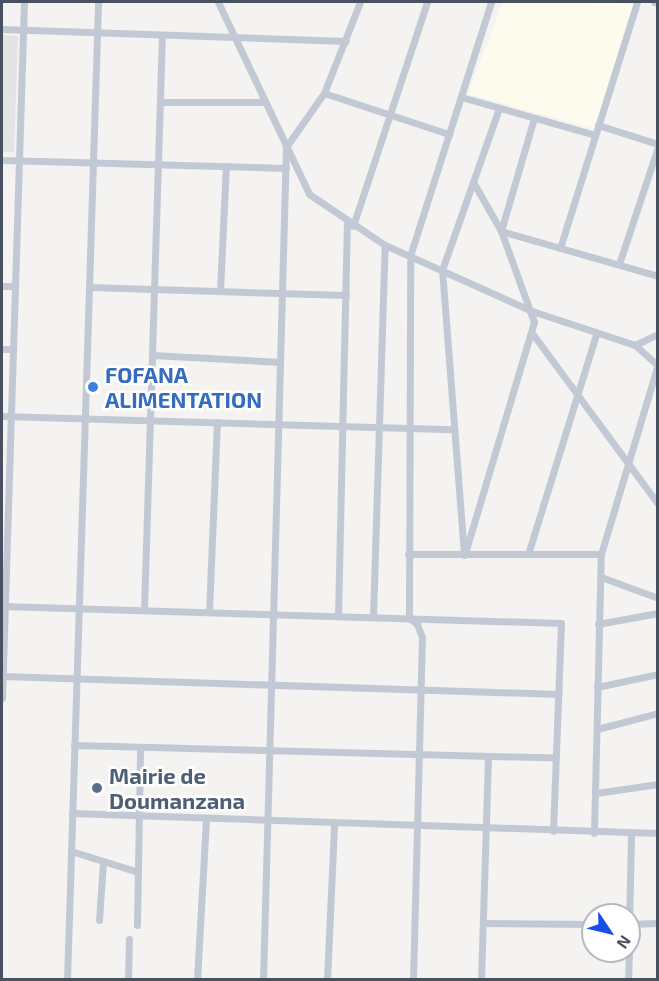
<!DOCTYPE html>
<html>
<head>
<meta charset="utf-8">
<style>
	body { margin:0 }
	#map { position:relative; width:659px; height:981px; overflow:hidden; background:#f4f3f2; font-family:"Exo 2",sans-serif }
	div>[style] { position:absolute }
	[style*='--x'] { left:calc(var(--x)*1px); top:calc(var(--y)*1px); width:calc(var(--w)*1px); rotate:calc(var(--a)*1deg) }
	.commercial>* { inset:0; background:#fdfbee }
	.education>* { inset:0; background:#e5e4e4 }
	.street>* { height:7px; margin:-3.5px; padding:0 3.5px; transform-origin:3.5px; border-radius:3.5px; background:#c3c9d4 }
	.dots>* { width:16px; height:16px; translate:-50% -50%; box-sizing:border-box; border:3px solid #fff; border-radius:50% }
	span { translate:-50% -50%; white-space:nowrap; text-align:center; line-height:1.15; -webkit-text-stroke:5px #fff; paint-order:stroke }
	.shop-label { font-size:22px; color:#366cbe; font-weight:700 }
	.left { translate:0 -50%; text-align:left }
	.service-label { font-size:22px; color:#4e5e75; font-weight:700 }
	.frame { position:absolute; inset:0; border:3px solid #495161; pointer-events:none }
	.north { position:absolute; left:581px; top:903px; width:60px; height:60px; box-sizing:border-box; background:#fff; border:2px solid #b6b9c0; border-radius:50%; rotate:125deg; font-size:16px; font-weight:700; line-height:24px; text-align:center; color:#495161 }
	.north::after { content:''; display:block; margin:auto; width:21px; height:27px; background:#164deb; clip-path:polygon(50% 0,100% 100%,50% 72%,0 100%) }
</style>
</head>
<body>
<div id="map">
	<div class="commercial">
		<i style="clip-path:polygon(503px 2px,636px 4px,595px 129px,468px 94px)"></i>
	</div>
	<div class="education">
		<i style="clip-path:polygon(2px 35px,18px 36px,14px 152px,2px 152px)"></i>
	</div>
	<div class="street">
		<i style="--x:218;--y:2;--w:212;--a:64.6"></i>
		<i style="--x:309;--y:194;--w:92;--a:33.9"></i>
		<i style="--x:385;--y:245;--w:161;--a:24.2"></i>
		<i style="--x:532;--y:311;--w:108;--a:18.3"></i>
		<i style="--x:635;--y:345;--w:31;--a:42"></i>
		<i style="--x:654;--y:2;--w:4;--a:14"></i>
		<i style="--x:2;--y:29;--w:344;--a:2"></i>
		<i style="--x:324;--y:93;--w:132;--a:18.2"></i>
		<i style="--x:461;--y:97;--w:139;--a:15.8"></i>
		<i style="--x:160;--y:102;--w:105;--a:0"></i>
		<i style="--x:534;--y:118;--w:118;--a:106.3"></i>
		<i style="--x:501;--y:231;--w:163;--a:16"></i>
		<i style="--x:598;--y:125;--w:63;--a:17.6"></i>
		<i style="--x:2;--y:160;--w:284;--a:1.6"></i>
		<i style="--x:353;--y:226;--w:236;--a:-71.7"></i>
		<i style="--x:560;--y:248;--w:258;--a:-72.6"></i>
		<i style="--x:619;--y:264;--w:123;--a:-71.6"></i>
		<i style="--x:2;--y:286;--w:13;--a:0"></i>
		<i style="--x:89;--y:287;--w:257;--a:1.8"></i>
		<i style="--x:220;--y:291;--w:125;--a:-87.3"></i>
		<i style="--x:532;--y:333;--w:212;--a:53.6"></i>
		<i style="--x:635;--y:345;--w:25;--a:-26"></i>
		<i style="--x:2;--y:349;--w:11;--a:0"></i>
		<i style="--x:152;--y:355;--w:128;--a:3.1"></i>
		<i style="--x:2;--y:416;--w:450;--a:1.7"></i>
		<i style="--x:466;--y:550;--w:238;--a:-73.4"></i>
		<i style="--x:534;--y:322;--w:97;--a:-109.9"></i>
		<i style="--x:501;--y:231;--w:56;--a:-119.7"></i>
		<i style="--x:529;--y:551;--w:229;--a:-72.8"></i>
		<i style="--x:408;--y:554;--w:193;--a:0"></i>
		<i style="--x:464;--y:555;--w:286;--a:-94.4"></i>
		<i style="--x:442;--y:270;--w:172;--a:-70.6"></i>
		<i style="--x:601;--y:577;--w:61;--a:20.2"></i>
		<i style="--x:2;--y:606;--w:559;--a:1.74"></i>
		<i style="--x:561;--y:623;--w:208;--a:92.2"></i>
		<i style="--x:144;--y:610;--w:575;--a:-88.21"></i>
		<i style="--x:209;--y:612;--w:190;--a:-87.6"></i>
		<i style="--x:338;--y:616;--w:394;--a:-88.7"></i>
		<i style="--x:373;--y:617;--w:372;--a:-88.2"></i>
		<i style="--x:598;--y:624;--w:61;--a:-10.4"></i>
		<i style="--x:2;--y:676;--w:557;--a:1.85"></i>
		<i style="--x:597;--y:687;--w:62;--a:-12"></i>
		<i style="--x:2;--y:698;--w:696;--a:-88.19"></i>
		<i style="--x:597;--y:729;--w:63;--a:-14.7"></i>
		<i style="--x:74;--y:745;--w:482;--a:1.5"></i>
		<i style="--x:596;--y:793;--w:63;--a:-8.3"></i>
		<i style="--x:72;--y:813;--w:586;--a:1.95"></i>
		<i style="--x:594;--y:833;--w:279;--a:-88.6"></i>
		<i style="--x:601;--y:554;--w:198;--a:-73.3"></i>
		<i style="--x:71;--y:851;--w:70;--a:17.4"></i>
		<i style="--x:99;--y:920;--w:59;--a:-86.1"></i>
		<i style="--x:483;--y:923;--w:110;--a:0.5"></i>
		<i style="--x:629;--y:924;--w:29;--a:-2"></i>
		<i style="--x:137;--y:925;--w:178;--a:-89"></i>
		<i style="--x:629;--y:925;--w:91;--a:-88.7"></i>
		<i style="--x:67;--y:980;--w:978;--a:-88.18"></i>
		<i style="--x:128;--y:980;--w:41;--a:-88.6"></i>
		<i style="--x:197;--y:980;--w:161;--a:-86.8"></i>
		<i style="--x:263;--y:980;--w:833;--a:-88.42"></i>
		<i style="--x:286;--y:147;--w:66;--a:-54.9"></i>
		<i style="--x:324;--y:93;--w:98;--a:-68.4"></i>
		<i style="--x:327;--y:980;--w:157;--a:-87.4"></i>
		<i style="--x:413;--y:980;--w:343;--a:-88.5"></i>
		<i style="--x:422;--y:637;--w:14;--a:-111"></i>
		<i style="--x:417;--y:624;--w:10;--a:-143"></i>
		<i style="--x:409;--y:618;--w:362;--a:-89.8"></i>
		<i style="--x:410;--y:256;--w:267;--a:-72.3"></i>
		<i style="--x:481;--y:980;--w:224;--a:-88.2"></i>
		<i style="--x:628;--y:980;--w:29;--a:-88"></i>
	</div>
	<div class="dots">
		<i style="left:93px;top:387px;background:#3f7fe0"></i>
		<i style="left:97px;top:788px;background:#5c6f8a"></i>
	</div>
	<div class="shop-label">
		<span class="left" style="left:105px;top:387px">FOFANA<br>ALIMENTATION</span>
	</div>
	<div class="service-label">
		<span class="left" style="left:109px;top:788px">Mairie de<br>Doumanzana</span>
	</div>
	<div class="frame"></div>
	<div class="north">N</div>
</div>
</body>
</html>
